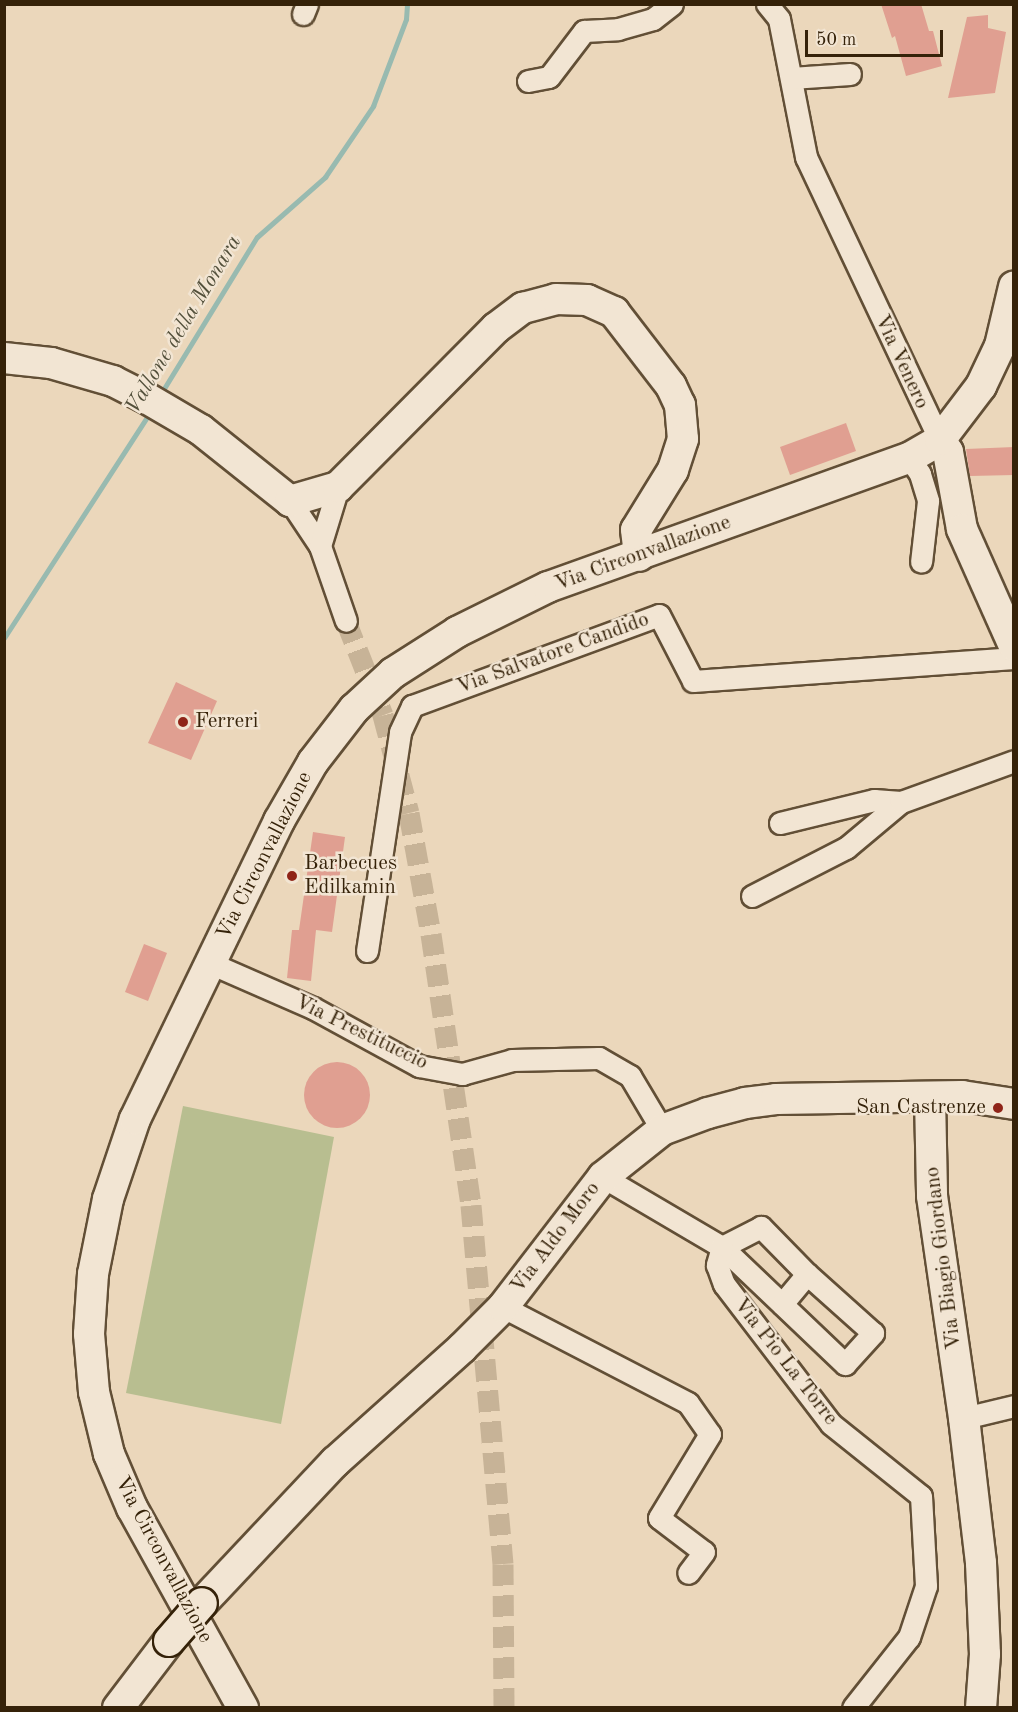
<!DOCTYPE html>
<html>
<head>
<meta charset="utf-8">
<style>
	body { margin:0 }
	#map { position:relative; width:1018px; height:1712px; overflow:hidden; background:#ebd7bb; font-family:"Old Standard TT",serif }
	div>[style] { position:absolute }
	[style*='--x'] { left:calc(var(--x)*1px); top:calc(var(--y)*1px); width:calc(var(--w)*1px); rotate:calc(var(--a)*1deg) }
	.green>* { inset:0; background:#b8be90 }
	.stream>* { height:5px; margin:-2.5px; padding:0 2.5px; transform-origin:2.5px; border-radius:2.5px; background:#98bab0 }
	.building>* { inset:0; background:#e09f91 }
	.round { border-radius:50% }
	.street-tunnel>* { height:21px; margin-top:-10.5px; transform-origin:0; background:repeating-linear-gradient(90deg,#c7b397 0 21px,transparent 0 31px) }
	.roads { filter:drop-shadow(2px 0 #624f36) drop-shadow(-2px 0 #624f36) drop-shadow(0 2px #624f36) drop-shadow(0 -2px #624f36) }
	.street>* { height:21px; margin:-10.5px; padding:0 10.5px; transform-origin:10.5px; border-radius:10.5px; background:#f2e5d3 }
	.secondary>* { height:30px; margin:-15px; padding:0 15px; transform-origin:15px; border-radius:15px; background:#f2e5d3 }
	.bridges { filter:drop-shadow(2px 0 #352209) drop-shadow(-2px 0 #352209) drop-shadow(0 2px #352209) drop-shadow(0 -2px #352209) }
	.secondary-bridge>* { height:30px; margin:-15px; padding:0 15px; transform-origin:15px; border-radius:15px; background:#f2e5d3 }
	.dots>* { width:16px; height:16px; translate:-50% -50%; box-sizing:border-box; border:3px solid #f2e5d3; border-radius:50% }
	span { translate:-50% -50%; white-space:nowrap; text-align:center; line-height:1.15; -webkit-text-stroke:5px #f2e5d3; paint-order:stroke }
	.street-label { font-size:21px; color:#352209 }
	.poi-label { font-size:21px; color:#352209 }
	.left { translate:0 -50%; text-align:left }
	.right { translate:-100% -50%; text-align:right }
	.water-label { font-size:22px; color:#53503b; font-style:italic }
	.frame { position:absolute; inset:0; border:6px solid #352209; pointer-events:none }
	.scale { position:absolute; left:805px; top:30px; width:138px; height:27px; box-sizing:border-box; border:3px solid #352209; border-top:0; padding-left:8px; font-size:18px; line-height:21px; white-space:nowrap; color:#352209; -webkit-text-stroke:4px #f2e5d3; paint-order:stroke }
</style>
</head>
<body>
<div id="map">
	<div class="green">
		<i style="clip-path:polygon(183px 1106px,334px 1137px,281px 1424px,126px 1393px)"></i>
	</div>
	<div class="stream">
		<i style="--x:160;--y:395;--w:185;--a:-58.5"></i>
		<i style="--x:257;--y:237;--w:91;--a:-41.4"></i>
		<i style="--x:325;--y:177;--w:86;--a:-55.9"></i>
		<i style="--x:373;--y:106;--w:93;--a:-69.2"></i>
		<i style="--x:406;--y:19;--w:15;--a:-86"></i>
		<i style="--x:4;--y:638;--w:270;--a:-57.1"></i>
	</div>
	<div class="building">
		<i style="clip-path:polygon(881px 4px,921px 4px,929px 31px,933px 31px,942px 66px,906px 76px,895px 36px,892px 38px)"></i>
		<i style="clip-path:polygon(988px 15px,988px 28px,1006px 32px,995px 93px,948px 98px,967px 17px)"></i>
		<i style="clip-path:polygon(846px 423px,856px 451px,790px 475px,780px 447px)"></i>
		<i style="clip-path:polygon(1014px 447px,1014px 475px,970px 476px,966px 449px)"></i>
		<i style="clip-path:polygon(176px 682px,217px 701px,191px 760px,148px 743px)"></i>
		<i style="clip-path:polygon(313px 832px,345px 837px,332px 932px,316px 930px,311px 981px,287px 978px,292px 930px,299px 930px)"></i>
		<i style="clip-path:polygon(144px 944px,167px 953px,148px 1001px,125px 992px)"></i>
		<i class="round" style="left:304px;top:1062px;width:66px;height:66px"></i>
	</div>
	<div class="street-tunnel">
		<i style="--x:346;--y:621;--w:101;--a:68.5"></i>
		<i style="--x:383;--y:715;--w:101;--a:75.1"></i>
		<i style="--x:409;--y:813;--w:123;--a:79.7"></i>
		<i style="--x:431;--y:934;--w:274;--a:81.6"></i>
		<i style="--x:471;--y:1205;--w:360;--a:84.9"></i>
		<i style="--x:503;--y:1564;--w:144;--a:89.6"></i>
	</div>
	<div class="roads">
		<div class="street">
			<i style="--x:767;--y:4;--w:19;--a:51"></i>
			<i style="--x:779;--y:19;--w:141;--a:78.9"></i>
			<i style="--x:806;--y:157;--w:313;--a:64.7"></i>
			<i style="--x:303;--y:14;--w:11;--a:-68"></i>
			<i style="--x:791;--y:78;--w:59;--a:-3.9"></i>
			<i style="--x:528;--y:81;--w:21;--a:-11"></i>
			<i style="--x:549;--y:77;--w:58;--a:-52.7"></i>
			<i style="--x:584;--y:31;--w:34;--a:-3"></i>
			<i style="--x:618;--y:29;--w:36;--a:-16"></i>
			<i style="--x:653;--y:19;--w:24;--a:-38"></i>
			<i style="--x:909;--y:458;--w:19;--a:55"></i>
			<i style="--x:920;--y:474;--w:28;--a:73"></i>
			<i style="--x:928;--y:501;--w:61;--a:96.5"></i>
			<i style="--x:290;--y:501;--w:54;--a:56.3"></i>
			<i style="--x:320;--y:546;--w:79;--a:70.9"></i>
			<i style="--x:320;--y:546;--w:62;--a:-73"></i>
			<i style="--x:780;--y:823;--w:97;--a:-13.7"></i>
			<i style="--x:874;--y:800;--w:27;--a:4"></i>
			<i style="--x:752;--y:896;--w:106;--a:-27.1"></i>
			<i style="--x:846;--y:848;--w:72;--a:-39.9"></i>
			<i style="--x:901;--y:802;--w:120;--a:-19.9"></i>
			<i style="--x:367;--y:951;--w:221;--a:-81.4"></i>
			<i style="--x:400;--y:732;--w:29;--a:-65"></i>
			<i style="--x:412;--y:706;--w:263;--a:-20.2"></i>
			<i style="--x:659;--y:615;--w:74;--a:62.7"></i>
			<i style="--x:693;--y:681;--w:322;--a:-4.1"></i>
			<i style="--x:210;--y:963;--w:112;--a:23.6"></i>
			<i style="--x:313;--y:1008;--w:121;--a:28.7"></i>
			<i style="--x:419;--y:1066;--w:44;--a:10.5"></i>
			<i style="--x:462;--y:1074;--w:52;--a:-15.6"></i>
			<i style="--x:512;--y:1060;--w:87;--a:-1.3"></i>
			<i style="--x:599;--y:1058;--w:36;--a:30"></i>
			<i style="--x:630;--y:1076;--w:63;--a:59.3"></i>
			<i style="--x:603;--y:1177;--w:138;--a:30.5"></i>
			<i style="--x:722;--y:1247;--w:170;--a:43.6"></i>
			<i style="--x:845;--y:1364;--w:42;--a:-47.9"></i>
			<i style="--x:873;--y:1333;--w:89;--a:-138.2"></i>
			<i style="--x:807;--y:1274;--w:66;--a:-134.4"></i>
			<i style="--x:761;--y:1227;--w:44;--a:152.9"></i>
			<i style="--x:722;--y:1247;--w:19;--a:106"></i>
			<i style="--x:717;--y:1265;--w:20;--a:70"></i>
			<i style="--x:724;--y:1284;--w:176;--a:52.6"></i>
			<i style="--x:831;--y:1424;--w:115;--a:38.7"></i>
			<i style="--x:921;--y:1496;--w:90;--a:86.8"></i>
			<i style="--x:926;--y:1586;--w:54;--a:108.4"></i>
			<i style="--x:909;--y:1637;--w:90;--a:128.3"></i>
			<i style="--x:782;--y:1304;--w:39;--a:-50"></i>
			<i style="--x:503;--y:1307;--w:208;--a:27.4"></i>
			<i style="--x:688;--y:1403;--w:38;--a:55"></i>
			<i style="--x:710;--y:1434;--w:98;--a:121.3"></i>
			<i style="--x:659;--y:1518;--w:56;--a:37.1"></i>
			<i style="--x:704;--y:1552;--w:26;--a:127"></i>
			<i style="--x:964;--y:1418;--w:51;--a:-13.5"></i>
		</div>
		<div class="secondary">
			<i style="--x:4;--y:358;--w:47;--a:6.1"></i>
			<i style="--x:51;--y:363;--w:65;--a:16.2"></i>
			<i style="--x:113;--y:381;--w:34;--a:27"></i>
			<i style="--x:143;--y:396;--w:67;--a:30.4"></i>
			<i style="--x:201;--y:430;--w:114;--a:38.6"></i>
			<i style="--x:290;--y:501;--w:50;--a:-16.3"></i>
			<i style="--x:338;--y:487;--w:224;--a:-45.2"></i>
			<i style="--x:496;--y:328;--w:34;--a:-37"></i>
			<i style="--x:523;--y:308;--w:34;--a:-15"></i>
			<i style="--x:556;--y:299;--w:31;--a:2"></i>
			<i style="--x:587;--y:300;--w:30;--a:24"></i>
			<i style="--x:614;--y:312;--w:93;--a:52.4"></i>
			<i style="--x:671;--y:386;--w:21;--a:65"></i>
			<i style="--x:680;--y:405;--w:34;--a:85"></i>
			<i style="--x:683;--y:439;--w:33;--a:108"></i>
			<i style="--x:673;--y:470;--w:70;--a:121.7"></i>
			<i style="--x:636;--y:530;--w:26;--a:83"></i>
			<i style="--x:940;--y:440;--w:14;--a:56"></i>
			<i style="--x:948;--y:452;--w:78;--a:79.7"></i>
			<i style="--x:962;--y:529;--w:128;--a:66"></i>
			<i style="--x:930;--y:1097;--w:99;--a:88.8"></i>
			<i style="--x:932;--y:1196;--w:224;--a:81.8"></i>
			<i style="--x:964;--y:1418;--w:146;--a:83.3"></i>
			<i style="--x:981;--y:1563;--w:91;--a:87.5"></i>
			<i style="--x:985;--y:1654;--w:54;--a:94.2"></i>
			<i style="--x:202;--y:1603;--w:194;--a:-46.7"></i>
			<i style="--x:335;--y:1462;--w:171;--a:-41.9"></i>
			<i style="--x:462;--y:1348;--w:58;--a:-45"></i>
			<i style="--x:503;--y:1307;--w:164;--a:-52.4"></i>
			<i style="--x:603;--y:1177;--w:75;--a:-38.5"></i>
			<i style="--x:662;--y:1130;--w:49;--a:-20.3"></i>
			<i style="--x:708;--y:1113;--w:38;--a:-15"></i>
			<i style="--x:745;--y:1103;--w:31;--a:-7"></i>
			<i style="--x:776;--y:1099;--w:186;--a:-0.9"></i>
			<i style="--x:962;--y:1096;--w:53;--a:8.7"></i>
			<i style="--x:118;--y:1708;--w:84;--a:-52.7"></i>
			<i style="--x:243;--y:1708;--w:229;--a:-119"></i>
			<i style="--x:132;--y:1508;--w:59;--a:-113.1"></i>
			<i style="--x:109;--y:1454;--w:64;--a:-103.6"></i>
			<i style="--x:94;--y:1392;--w:58;--a:-94.9"></i>
			<i style="--x:89;--y:1334;--w:60;--a:-86.2"></i>
			<i style="--x:93;--y:1274;--w:76;--a:-78.7"></i>
			<i style="--x:108;--y:1199;--w:84;--a:-71.4"></i>
			<i style="--x:135;--y:1119;--w:331;--a:-64.2"></i>
			<i style="--x:279;--y:821;--w:68;--a:-60"></i>
			<i style="--x:313;--y:762;--w:67;--a:-52.3"></i>
			<i style="--x:354;--y:709;--w:53;--a:-42.7"></i>
			<i style="--x:393;--y:673;--w:76;--a:-32.6"></i>
			<i style="--x:457;--y:632;--w:102;--a:-26.3"></i>
			<i style="--x:548;--y:587;--w:383;--a:-19.7"></i>
			<i style="--x:909;--y:458;--w:36;--a:-30"></i>
			<i style="--x:940;--y:440;--w:68;--a:-52.8"></i>
			<i style="--x:981;--y:386;--w:44;--a:-64.6"></i>
			<i style="--x:1000;--y:346;--w:61;--a:-76.7"></i>
		</div>
	</div>
	<div class="bridges">
		<div class="secondary-bridge">
			<i style="--x:169;--y:1641;--w:50;--a:-49"></i>
		</div>
	</div>
	<div class="dots">
		<i style="left:183px;top:722px;background:#8f2418"></i>
		<i style="left:292px;top:876px;background:#8f2418"></i>
		<i style="left:998px;top:1108px;background:#8f2418"></i>
	</div>
	<div class="street-label">
		<span style="left:901px;top:362px;rotate:65deg">Via Venero</span>
		<span style="left:643px;top:554px;rotate:-20deg">Via Circonvallazione</span>
		<span style="left:553px;top:654px;rotate:-20deg">Via Salvatore Candido</span>
		<span style="left:265px;top:856px;rotate:-63deg">Via Circonvallazione</span>
		<span style="left:361px;top:1033px;rotate:26deg">Via Prestituccio</span>
		<span style="left:556px;top:1238px;rotate:-53deg">Via Aldo Moro</span>
		<span style="left:944px;top:1258px;rotate:-97deg">Via Biagio Giordano</span>
		<span style="left:785px;top:1362px;rotate:52deg">Via Pio La Torre</span>
		<span style="left:163px;top:1560px;rotate:62deg">Via Circonvallazione</span>
	</div>
	<div class="poi-label">
		<span class="left" style="left:195px;top:722px">Ferreri</span>
		<span class="left" style="left:304px;top:876px">Barbecues<br>Edilkamin</span>
		<span class="right" style="left:986px;top:1108px">San Castrenze</span>
	</div>
	<div class="water-label">
		<span style="left:184px;top:325px;rotate:-59deg">Vallone della Monara</span>
	</div>
	<div class="frame"></div>
	<div class="scale">50 m</div>
</div>
</body>
</html>
